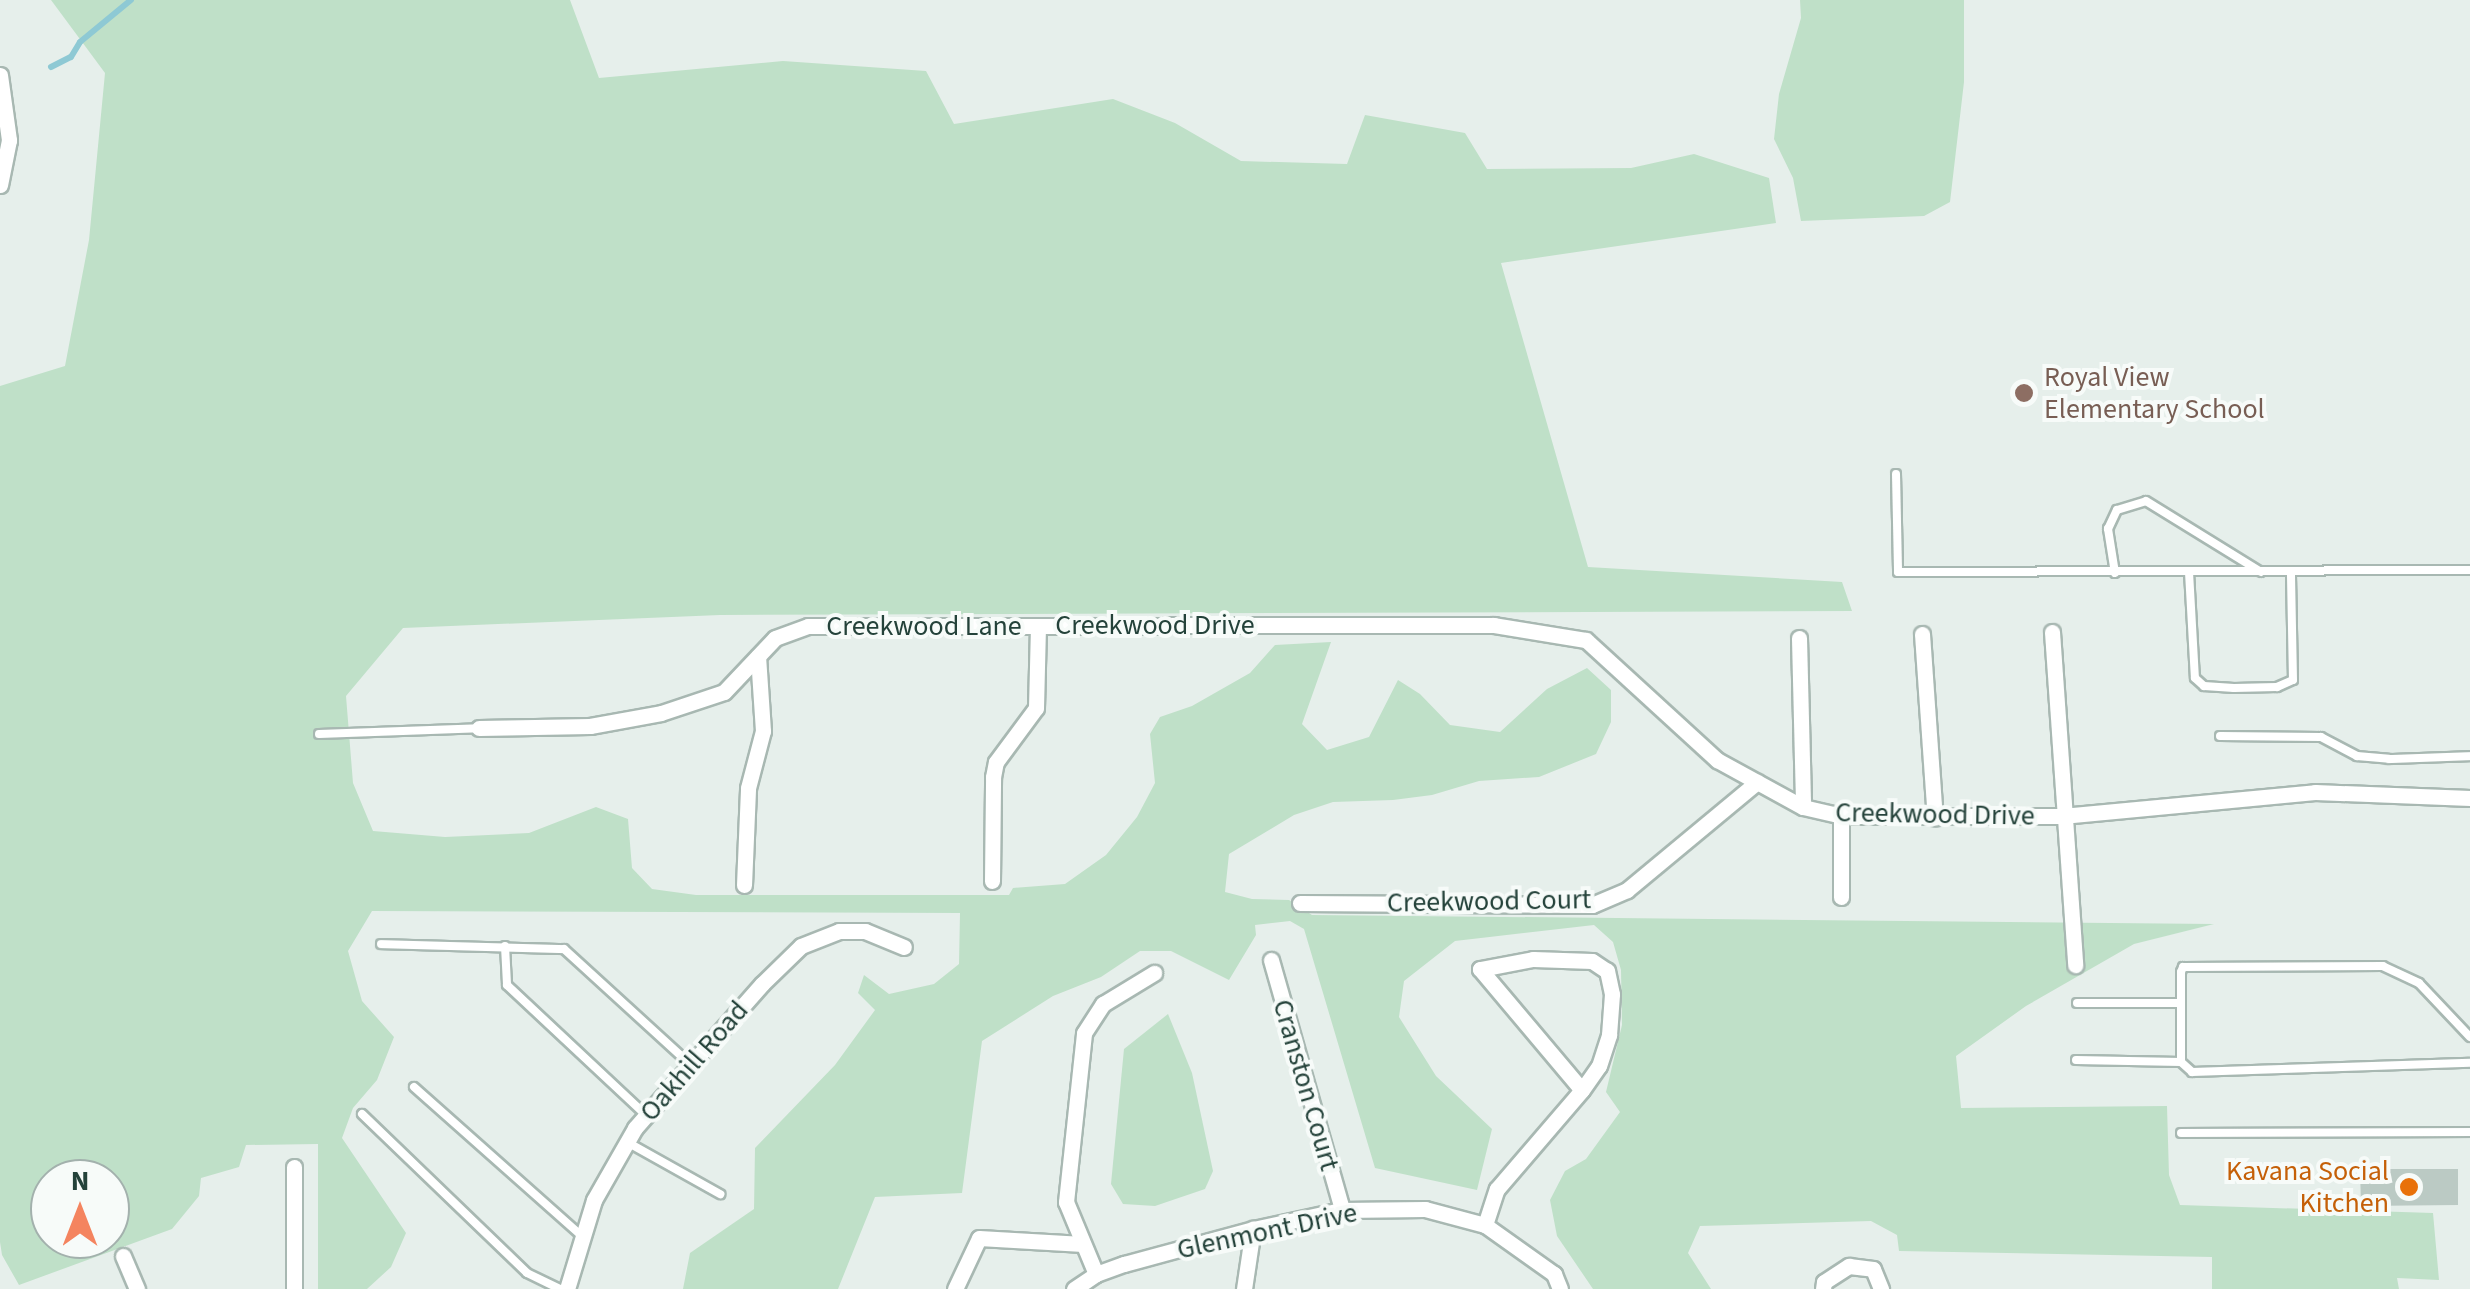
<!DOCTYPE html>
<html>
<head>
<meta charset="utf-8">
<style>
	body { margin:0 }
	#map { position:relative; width:2470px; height:1289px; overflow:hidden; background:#e6efeb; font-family:"Source Sans 3",sans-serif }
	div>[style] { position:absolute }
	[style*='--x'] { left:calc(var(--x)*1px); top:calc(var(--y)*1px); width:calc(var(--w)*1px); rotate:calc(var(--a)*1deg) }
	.green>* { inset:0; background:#bfe0c8 }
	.stream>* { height:6px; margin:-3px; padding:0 3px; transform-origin:3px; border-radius:3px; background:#8ec9d4 }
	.building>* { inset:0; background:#bbcac4 }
	.roads { filter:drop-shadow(2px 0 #a8b8b2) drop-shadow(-2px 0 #a8b8b2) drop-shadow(0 2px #a8b8b2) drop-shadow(0 -2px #a8b8b2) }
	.service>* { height:8px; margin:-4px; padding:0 4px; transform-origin:4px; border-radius:4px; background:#fff }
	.minor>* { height:15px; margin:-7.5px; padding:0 7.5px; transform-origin:7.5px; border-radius:7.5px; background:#fff }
	.dots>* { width:28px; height:28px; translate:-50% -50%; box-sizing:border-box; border:5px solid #f7fbf9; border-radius:50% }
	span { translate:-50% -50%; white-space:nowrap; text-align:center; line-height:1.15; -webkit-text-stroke:8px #f7fbf9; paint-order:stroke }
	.education-label { font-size:28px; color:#785e54 }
	.left { translate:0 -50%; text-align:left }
	.street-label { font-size:28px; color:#24423a }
	.food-label { font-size:28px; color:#c56008 }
	.right { translate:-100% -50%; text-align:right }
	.north { position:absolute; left:30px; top:1159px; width:100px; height:100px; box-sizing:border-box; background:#f7fbf9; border:2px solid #a3b1ad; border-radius:50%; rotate:0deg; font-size:28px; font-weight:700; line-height:40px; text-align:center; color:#24423a }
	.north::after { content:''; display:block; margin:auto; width:35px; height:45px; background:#f4845f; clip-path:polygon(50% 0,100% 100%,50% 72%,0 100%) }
</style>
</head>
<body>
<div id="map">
	<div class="green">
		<i style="clip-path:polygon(evenodd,51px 0,570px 0,599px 78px,783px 61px,926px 71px,954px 124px,1113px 99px,1175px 123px,1241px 161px,1347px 164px,1365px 115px,1465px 133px,1487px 169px,1631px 168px,1694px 154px,1769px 178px,1776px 223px,1501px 263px,1588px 567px,1842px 582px,1852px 611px,720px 615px,403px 628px,346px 696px,353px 783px,373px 831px,445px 837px,529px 833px,596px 807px,628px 819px,632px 868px,652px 889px,696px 895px,1009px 895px,1013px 888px,1065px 884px,1106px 855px,1137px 817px,1155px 783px,1150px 734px,1160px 717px,1192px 706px,1250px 673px,1275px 645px,1331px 642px,1302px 724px,1327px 750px,1369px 737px,1398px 680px,1420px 694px,1450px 725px,1500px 732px,1547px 689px,1587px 668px,1611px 690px,1611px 722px,1596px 754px,1539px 777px,1479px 781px,1432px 795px,1393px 800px,1333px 802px,1294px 815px,1229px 854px,1225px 892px,1252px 899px,1289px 900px,1312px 915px,2214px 924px,2134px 944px,2026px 1006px,1956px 1056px,1961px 1108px,2167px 1106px,2169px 1175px,2180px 1205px,2433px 1213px,2439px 1280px,2397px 1278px,2399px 1289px,2212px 1289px,2212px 1257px,1899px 1251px,1897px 1235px,1871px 1221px,1700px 1226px,1688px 1253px,1711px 1289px,1593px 1289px,1557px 1236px,1550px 1200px,1565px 1171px,1586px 1159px,1620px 1112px,1606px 1092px,1622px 1025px,1621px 970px,1613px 942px,1594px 925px,1455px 941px,1404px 981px,1399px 1017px,1436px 1076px,1492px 1129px,1477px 1190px,1375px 1168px,1304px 929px,1290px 921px,1255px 925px,1256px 935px,1229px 980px,1171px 951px,1140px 951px,1101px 977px,1053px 996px,982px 1041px,962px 1193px,875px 1197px,838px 1289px,683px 1289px,690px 1253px,754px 1209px,755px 1148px,835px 1065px,875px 1010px,858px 993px,864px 975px,889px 994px,934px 984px,959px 964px,960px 913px,372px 911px,348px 951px,362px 1001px,394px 1037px,377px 1080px,353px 1108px,342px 1138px,406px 1233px,391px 1267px,367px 1289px,318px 1289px,318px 1144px,246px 1145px,239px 1167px,201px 1178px,199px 1196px,172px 1229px,19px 1285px,2px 1255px,0 1242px,0 386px,65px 366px,89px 240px,105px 73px,51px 0,50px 1179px,110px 1179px,110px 1239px,50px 1239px,50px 1179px)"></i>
		<i style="clip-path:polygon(1800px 0,1964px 0,1964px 82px,1950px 202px,1924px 216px,1801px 221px,1793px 178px,1774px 139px,1779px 94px,1801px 18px)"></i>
		<i style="clip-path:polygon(1168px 1014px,1192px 1073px,1213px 1171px,1205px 1189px,1155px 1206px,1123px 1204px,1111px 1184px,1124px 1049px)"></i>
	</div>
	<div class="stream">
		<i style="--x:51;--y:67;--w:22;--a:-27"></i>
		<i style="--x:71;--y:57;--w:17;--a:-59"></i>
		<i style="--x:80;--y:42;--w:66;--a:-39.5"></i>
	</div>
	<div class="building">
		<i style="clip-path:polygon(2360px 1169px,2458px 1169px,2458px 1205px,2361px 1206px)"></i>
	</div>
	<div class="roads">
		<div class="service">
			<i style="--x:1896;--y:474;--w:98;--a:88.8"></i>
			<i style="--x:1898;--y:572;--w:572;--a:-0.2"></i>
			<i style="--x:2189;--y:572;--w:106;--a:86.8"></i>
			<i style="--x:2195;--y:678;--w:12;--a:42"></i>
			<i style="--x:2204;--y:686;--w:30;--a:4"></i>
			<i style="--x:2234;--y:688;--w:43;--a:-1.3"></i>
			<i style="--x:2277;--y:687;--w:17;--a:-24"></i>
			<i style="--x:2293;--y:680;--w:108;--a:-91.1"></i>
			<i style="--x:2115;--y:573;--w:45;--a:-99"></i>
			<i style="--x:2108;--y:529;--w:21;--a:-65"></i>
			<i style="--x:2117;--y:510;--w:30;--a:-17"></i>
			<i style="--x:2146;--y:501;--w:135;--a:31.7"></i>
			<i style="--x:319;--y:734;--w:160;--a:-2.1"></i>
			<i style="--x:2220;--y:736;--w:101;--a:0.6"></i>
			<i style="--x:2321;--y:737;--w:41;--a:27.8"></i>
			<i style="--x:2357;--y:756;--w:32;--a:5"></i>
			<i style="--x:2389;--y:759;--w:81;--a:-2.1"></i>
			<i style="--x:381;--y:944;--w:183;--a:1.6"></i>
			<i style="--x:564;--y:949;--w:169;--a:42.4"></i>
			<i style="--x:505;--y:946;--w:39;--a:87"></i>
			<i style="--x:507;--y:985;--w:190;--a:43.1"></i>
			<i style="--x:2077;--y:1003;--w:104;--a:0"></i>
			<i style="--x:2470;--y:1037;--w:74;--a:-133.4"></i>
			<i style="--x:2419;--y:983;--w:40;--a:-155"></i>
			<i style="--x:2383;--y:966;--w:200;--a:179.7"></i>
			<i style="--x:2183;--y:967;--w:5;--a:112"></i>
			<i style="--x:2181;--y:972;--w:90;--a:90"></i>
			<i style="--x:2181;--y:1062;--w:15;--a:42"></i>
			<i style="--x:2192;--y:1072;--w:278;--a:-1.9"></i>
			<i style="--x:2076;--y:1060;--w:105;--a:1.1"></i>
			<i style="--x:414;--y:1087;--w:225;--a:41.6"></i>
			<i style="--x:362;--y:1114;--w:229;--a:43.9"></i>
			<i style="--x:527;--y:1273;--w:37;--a:26"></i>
			<i style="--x:2181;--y:1133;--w:289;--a:-0.2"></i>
			<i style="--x:627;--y:1142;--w:107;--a:29.2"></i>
		</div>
		<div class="minor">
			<i style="--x:0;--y:75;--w:66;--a:82.1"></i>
			<i style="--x:9;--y:140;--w:46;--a:101.3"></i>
			<i style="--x:2052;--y:632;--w:334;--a:86"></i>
			<i style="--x:1922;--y:634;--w:184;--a:86"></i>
			<i style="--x:1799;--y:638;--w:169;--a:88.6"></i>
			<i style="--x:479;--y:728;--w:111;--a:-1"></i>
			<i style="--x:590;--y:726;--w:72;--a:-10.4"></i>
			<i style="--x:661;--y:713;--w:66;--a:-18.4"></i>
			<i style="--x:724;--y:692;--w:74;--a:-46.6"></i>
			<i style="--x:775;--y:638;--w:35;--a:-20"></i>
			<i style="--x:808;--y:626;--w:686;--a:-0.08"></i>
			<i style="--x:1494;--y:625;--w:93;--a:9.3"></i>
			<i style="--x:1586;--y:640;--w:178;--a:42.5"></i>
			<i style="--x:1717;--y:760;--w:98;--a:28.7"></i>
			<i style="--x:1803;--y:807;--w:39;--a:13"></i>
			<i style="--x:1841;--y:816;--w:221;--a:0"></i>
			<i style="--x:2062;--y:816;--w:254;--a:-5.4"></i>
			<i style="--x:2315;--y:792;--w:155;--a:2.2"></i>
			<i style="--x:1841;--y:816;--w:81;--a:90"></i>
			<i style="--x:992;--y:881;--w:104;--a:-89.4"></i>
			<i style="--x:993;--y:777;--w:15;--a:-79"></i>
			<i style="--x:996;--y:762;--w:67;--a:-53.5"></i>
			<i style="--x:1036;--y:708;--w:82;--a:-88.6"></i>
			<i style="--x:744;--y:885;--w:97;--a:-87.6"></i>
			<i style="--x:748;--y:788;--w:59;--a:-75.3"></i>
			<i style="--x:763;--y:731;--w:75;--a:-93.8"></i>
			<i style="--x:1300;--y:903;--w:292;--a:0.4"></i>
			<i style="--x:1592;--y:905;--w:38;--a:-23"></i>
			<i style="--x:1627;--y:890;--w:169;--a:-39.7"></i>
			<i style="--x:1271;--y:960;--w:260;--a:74.1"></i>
			<i style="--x:294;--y:1167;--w:122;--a:90"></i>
			<i style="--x:1485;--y:1225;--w:38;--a:-72"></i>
			<i style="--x:1497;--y:1189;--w:130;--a:-49.4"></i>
			<i style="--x:1582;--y:1090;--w:29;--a:-55"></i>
			<i style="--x:1599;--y:1066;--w:33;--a:-72"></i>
			<i style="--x:1609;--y:1035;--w:41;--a:-85.8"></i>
			<i style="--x:1612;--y:994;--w:24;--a:-102"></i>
			<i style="--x:1607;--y:971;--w:18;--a:-146"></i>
			<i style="--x:1592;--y:961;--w:59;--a:-178.1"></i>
			<i style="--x:1533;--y:959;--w:54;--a:169.3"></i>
			<i style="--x:1480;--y:969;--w:158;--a:49.9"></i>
			<i style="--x:123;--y:1256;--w:36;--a:67"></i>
			<i style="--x:1096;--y:1274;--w:78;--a:-112.6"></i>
			<i style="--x:1066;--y:1202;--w:170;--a:-83.9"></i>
			<i style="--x:1084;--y:1033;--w:35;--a:-57"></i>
			<i style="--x:1103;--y:1004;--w:60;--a:-31.3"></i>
			<i style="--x:567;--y:1289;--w:93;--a:-73.1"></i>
			<i style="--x:594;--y:1200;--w:83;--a:-60.3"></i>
			<i style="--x:635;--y:1128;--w:192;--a:-48.6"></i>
			<i style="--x:762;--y:984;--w:54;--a:-44.3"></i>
			<i style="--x:801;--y:946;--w:41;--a:-21.5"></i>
			<i style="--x:839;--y:931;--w:26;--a:0"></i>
			<i style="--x:865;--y:931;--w:42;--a:22.3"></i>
			<i style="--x:955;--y:1289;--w:56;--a:-64.8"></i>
			<i style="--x:979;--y:1238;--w:104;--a:3.3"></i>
			<i style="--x:1074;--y:1289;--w:27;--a:-34"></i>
			<i style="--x:1096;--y:1274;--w:30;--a:-20"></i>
			<i style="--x:1124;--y:1264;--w:134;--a:-15.2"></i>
			<i style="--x:1253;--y:1229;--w:91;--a:-12.1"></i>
			<i style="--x:1342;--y:1210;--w:83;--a:-0.7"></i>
			<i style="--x:1425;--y:1209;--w:62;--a:14.9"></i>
			<i style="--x:1485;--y:1225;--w:85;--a:35.4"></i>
			<i style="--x:1554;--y:1274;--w:16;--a:68"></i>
			<i style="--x:1244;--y:1289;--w:61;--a:-81.5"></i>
			<i style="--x:1823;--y:1289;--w:7;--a:-82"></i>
			<i style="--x:1824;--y:1282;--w:30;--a:-33"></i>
			<i style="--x:1849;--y:1266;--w:24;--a:7"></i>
			<i style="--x:1873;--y:1269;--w:22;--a:68"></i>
		</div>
	</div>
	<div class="dots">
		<i style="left:2024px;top:393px;background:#8d6e63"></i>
		<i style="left:2409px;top:1187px;background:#e8710a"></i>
	</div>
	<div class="education-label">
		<span class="left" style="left:2044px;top:393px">Royal View<br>Elementary School</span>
	</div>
	<div class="street-label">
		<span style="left:1155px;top:625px">Creekwood Drive</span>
		<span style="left:924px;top:626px">Creekwood Lane</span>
		<span style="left:1935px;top:814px;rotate:1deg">Creekwood Drive</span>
		<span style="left:1489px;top:901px;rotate:-1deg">Creekwood Court</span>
		<span style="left:694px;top:1061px;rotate:-49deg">Oakhill Road</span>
		<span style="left:1306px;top:1085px;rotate:74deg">Cranston Court</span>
		<span style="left:1267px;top:1231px;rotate:-12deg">Glenmont Drive</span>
	</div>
	<div class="food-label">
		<span class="right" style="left:2389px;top:1187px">Kavana Social<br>Kitchen</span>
	</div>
	<div class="north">N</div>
</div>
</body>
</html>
